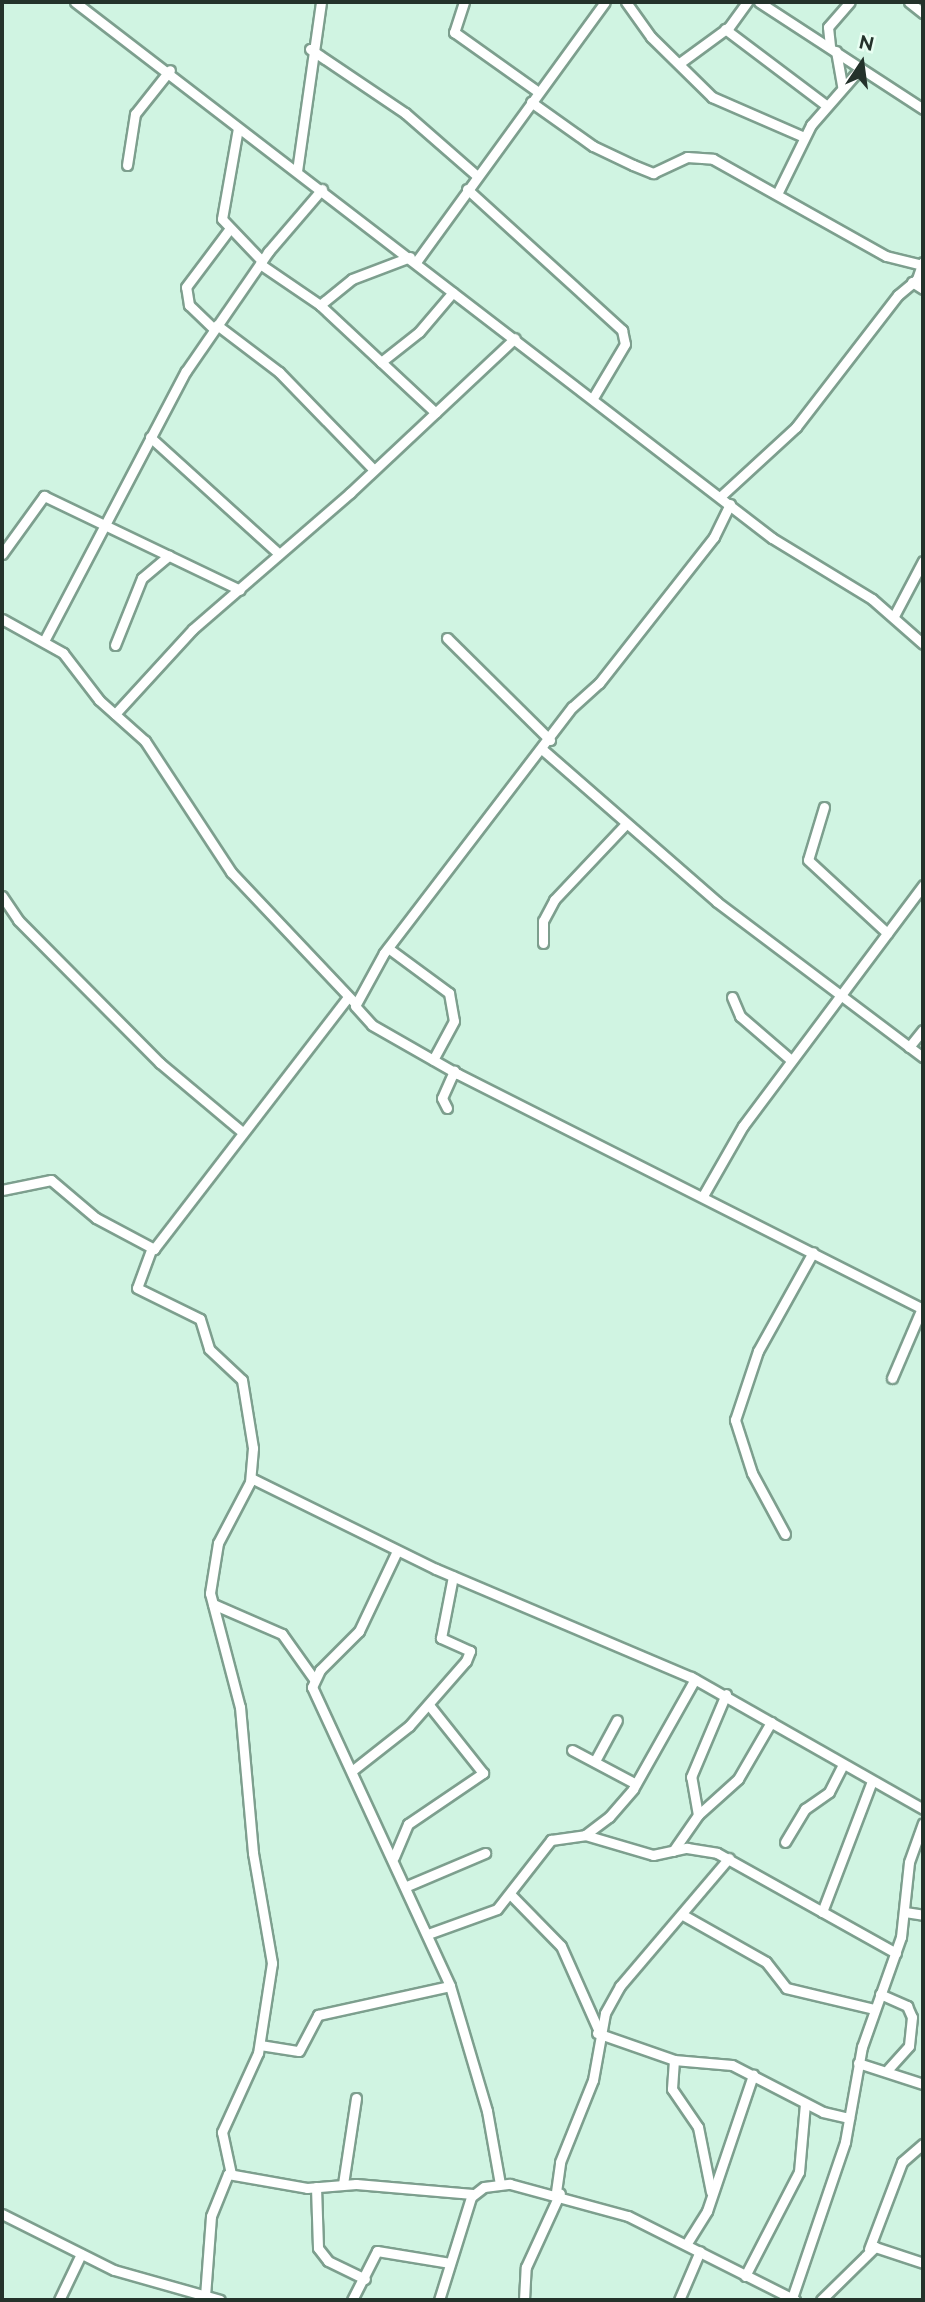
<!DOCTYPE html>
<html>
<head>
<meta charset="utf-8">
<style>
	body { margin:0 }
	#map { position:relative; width:925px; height:2302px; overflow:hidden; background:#d0f4e2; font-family:Raleway,sans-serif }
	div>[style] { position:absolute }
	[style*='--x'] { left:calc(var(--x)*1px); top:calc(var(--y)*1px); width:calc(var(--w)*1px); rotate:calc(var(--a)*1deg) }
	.roads { filter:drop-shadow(2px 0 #7d9f8e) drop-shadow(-2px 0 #7d9f8e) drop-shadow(0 2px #7d9f8e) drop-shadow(0 -2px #7d9f8e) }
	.minor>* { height:9px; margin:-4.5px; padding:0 4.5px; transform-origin:4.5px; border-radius:4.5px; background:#fff }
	span { translate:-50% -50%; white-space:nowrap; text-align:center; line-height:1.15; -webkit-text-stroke:5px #e8fef2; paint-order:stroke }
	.frame { position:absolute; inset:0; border:4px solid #24322b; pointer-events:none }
	.north { position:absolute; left:827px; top:28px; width:70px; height:70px; -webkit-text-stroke:5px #e8fef2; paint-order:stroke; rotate:13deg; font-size:19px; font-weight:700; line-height:28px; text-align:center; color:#24322b }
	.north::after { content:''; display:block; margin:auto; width:24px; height:32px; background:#24322b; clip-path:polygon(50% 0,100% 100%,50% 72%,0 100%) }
</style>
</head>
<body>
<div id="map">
	<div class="roads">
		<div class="minor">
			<i style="--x:75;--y:2;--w:879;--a:37.56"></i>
			<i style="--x:772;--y:538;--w:117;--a:31.4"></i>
			<i style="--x:872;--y:599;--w:68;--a:41.4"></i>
			<i style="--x:464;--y:2;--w:32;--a:108"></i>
			<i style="--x:454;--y:32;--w:102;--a:35.4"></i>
			<i style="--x:626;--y:2;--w:43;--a:54.5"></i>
			<i style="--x:651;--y:37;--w:86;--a:44.5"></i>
			<i style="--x:712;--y:97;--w:100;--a:23.5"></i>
			<i style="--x:759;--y:2;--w:196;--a:33.1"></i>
			<i style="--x:909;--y:2;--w:18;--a:38"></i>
			<i style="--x:725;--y:29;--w:126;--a:37"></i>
			<i style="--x:830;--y:46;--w:19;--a:-96"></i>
			<i style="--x:828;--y:27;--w:33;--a:-49"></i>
			<i style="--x:310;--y:49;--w:115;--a:34"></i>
			<i style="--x:405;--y:113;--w:94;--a:41.1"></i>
			<i style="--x:836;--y:51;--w:36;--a:80"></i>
			<i style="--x:681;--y:62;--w:59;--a:-36.1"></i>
			<i style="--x:729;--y:27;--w:31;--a:-54"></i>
			<i style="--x:531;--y:102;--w:76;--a:35.4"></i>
			<i style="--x:593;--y:146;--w:44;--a:25.4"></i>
			<i style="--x:633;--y:165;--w:22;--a:22"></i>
			<i style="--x:653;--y:173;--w:38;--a:-25"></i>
			<i style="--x:687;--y:157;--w:26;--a:4"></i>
			<i style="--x:713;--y:159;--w:198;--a:29.3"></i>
			<i style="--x:886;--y:256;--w:37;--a:14"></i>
			<i style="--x:238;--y:128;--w:92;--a:100"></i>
			<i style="--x:222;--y:219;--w:58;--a:46.4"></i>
			<i style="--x:127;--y:165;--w:52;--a:-81.1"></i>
			<i style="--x:135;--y:114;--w:56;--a:-51.5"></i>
			<i style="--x:297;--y:171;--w:171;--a:-81.9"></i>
			<i style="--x:467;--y:189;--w:210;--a:42.3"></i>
			<i style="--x:622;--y:330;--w:14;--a:78"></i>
			<i style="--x:625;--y:344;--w:63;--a:120.7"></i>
			<i style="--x:778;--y:192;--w:75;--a:-63.8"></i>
			<i style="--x:811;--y:125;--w:73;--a:-48.9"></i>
			<i style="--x:416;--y:262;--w:321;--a:-54"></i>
			<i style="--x:260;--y:264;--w:73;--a:34.3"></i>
			<i style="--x:320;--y:305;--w:41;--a:-39.1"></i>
			<i style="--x:352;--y:279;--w:62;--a:-20.8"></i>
			<i style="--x:912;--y:282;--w:13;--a:32"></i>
			<i style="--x:320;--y:305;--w:158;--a:43"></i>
			<i style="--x:217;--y:325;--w:78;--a:37.2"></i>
			<i style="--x:279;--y:372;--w:136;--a:45.9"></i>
			<i style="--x:214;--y:329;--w:35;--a:-136"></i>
			<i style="--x:189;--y:305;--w:18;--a:-99"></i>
			<i style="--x:186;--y:287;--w:70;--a:-53.1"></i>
			<i style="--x:381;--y:362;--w:48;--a:-38.3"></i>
			<i style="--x:419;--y:332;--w:52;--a:-49.6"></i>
			<i style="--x:150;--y:437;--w:173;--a:42.2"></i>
			<i style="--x:721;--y:496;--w:102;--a:-42.6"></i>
			<i style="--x:796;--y:427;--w:167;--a:-52.3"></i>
			<i style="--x:898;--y:295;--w:25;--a:-40"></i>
			<i style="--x:917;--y:279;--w:18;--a:-71"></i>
			<i style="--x:730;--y:504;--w:37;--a:116"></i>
			<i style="--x:714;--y:537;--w:186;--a:128.2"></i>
			<i style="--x:599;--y:683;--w:36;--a:138"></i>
			<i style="--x:572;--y:707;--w:310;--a:127.4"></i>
			<i style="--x:384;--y:953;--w:60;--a:118.7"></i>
			<i style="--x:355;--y:1006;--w:25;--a:48"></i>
			<i style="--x:372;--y:1025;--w:99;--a:29.7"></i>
			<i style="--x:458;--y:1074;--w:521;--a:26.81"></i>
			<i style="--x:2;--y:554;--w:72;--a:-54.1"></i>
			<i style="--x:44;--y:496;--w:217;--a:25.6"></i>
			<i style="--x:894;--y:616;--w:62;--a:-62.2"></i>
			<i style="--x:2;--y:619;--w:70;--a:29.1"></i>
			<i style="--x:63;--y:653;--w:59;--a:52.5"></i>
			<i style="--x:99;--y:700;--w:62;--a:41.7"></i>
			<i style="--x:145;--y:741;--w:157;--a:56.7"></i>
			<i style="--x:231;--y:872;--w:182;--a:46.6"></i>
			<i style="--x:447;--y:638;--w:145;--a:44.7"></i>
			<i style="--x:44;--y:641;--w:305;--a:-62.3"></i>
			<i style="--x:186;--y:371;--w:145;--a:-55.4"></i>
			<i style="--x:268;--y:252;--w:83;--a:-49.4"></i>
			<i style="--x:115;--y:645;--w:72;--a:-68.1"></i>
			<i style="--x:142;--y:578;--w:35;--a:-40"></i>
			<i style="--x:115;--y:714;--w:115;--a:-47.5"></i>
			<i style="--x:193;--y:629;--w:208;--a:-40.9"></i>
			<i style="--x:350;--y:493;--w:226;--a:-43.2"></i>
			<i style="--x:543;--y:750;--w:231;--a:41.1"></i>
			<i style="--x:717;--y:902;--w:258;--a:37"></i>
			<i style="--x:824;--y:807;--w:55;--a:106.8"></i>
			<i style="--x:808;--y:860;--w:108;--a:42.7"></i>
			<i style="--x:2;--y:896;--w:29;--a:56"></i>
			<i style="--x:18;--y:920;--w:202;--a:45.2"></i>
			<i style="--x:160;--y:1063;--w:106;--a:40"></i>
			<i style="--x:543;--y:943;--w:22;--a:-90"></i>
			<i style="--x:543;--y:921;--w:24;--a:-62"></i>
			<i style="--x:554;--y:900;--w:103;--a:-46.6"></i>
			<i style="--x:388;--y:948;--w:76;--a:36.4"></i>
			<i style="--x:449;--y:993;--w:28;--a:80"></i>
			<i style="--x:454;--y:1021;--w:44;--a:118.3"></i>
			<i style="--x:732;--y:997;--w:21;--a:67"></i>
			<i style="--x:740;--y:1016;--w:67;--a:40.8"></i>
			<i style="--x:909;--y:1047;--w:22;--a:-51"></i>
			<i style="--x:447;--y:1108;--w:11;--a:-117"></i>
			<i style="--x:442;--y:1098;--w:30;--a:-66"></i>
			<i style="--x:2;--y:1190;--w:50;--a:-11.5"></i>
			<i style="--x:51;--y:1180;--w:59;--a:40.2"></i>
			<i style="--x:96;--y:1218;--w:66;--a:28.1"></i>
			<i style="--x:154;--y:1249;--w:318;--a:-52.4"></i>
			<i style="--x:704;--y:1194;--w:78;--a:-60.2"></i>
			<i style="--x:743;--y:1126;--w:301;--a:-53.2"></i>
			<i style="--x:151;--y:1250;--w:40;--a:110.2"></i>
			<i style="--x:137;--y:1288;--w:70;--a:26.2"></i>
			<i style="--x:200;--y:1319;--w:31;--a:73"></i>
			<i style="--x:209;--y:1349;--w:45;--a:43.2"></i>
			<i style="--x:242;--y:1380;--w:69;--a:80.8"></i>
			<i style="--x:253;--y:1448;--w:34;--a:95"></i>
			<i style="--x:250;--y:1482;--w:69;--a:117.7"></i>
			<i style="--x:218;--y:1543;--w:51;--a:99.1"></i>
			<i style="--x:210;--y:1593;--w:118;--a:75.3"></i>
			<i style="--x:240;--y:1707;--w:147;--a:84.9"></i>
			<i style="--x:253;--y:1853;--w:112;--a:80.2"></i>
			<i style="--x:272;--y:1963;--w:91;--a:98.8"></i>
			<i style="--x:258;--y:2053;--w:87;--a:114.5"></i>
			<i style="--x:222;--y:2132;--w:43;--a:77.9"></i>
			<i style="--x:892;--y:1378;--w:76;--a:-66.8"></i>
			<i style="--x:251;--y:1478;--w:206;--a:26.2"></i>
			<i style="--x:436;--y:1569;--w:277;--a:23"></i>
			<i style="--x:691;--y:1677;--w:267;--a:29.6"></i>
			<i style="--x:785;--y:1534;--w:69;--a:-118.4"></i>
			<i style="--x:752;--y:1473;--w:56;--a:-107.8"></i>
			<i style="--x:735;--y:1420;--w:73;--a:-71.6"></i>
			<i style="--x:758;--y:1351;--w:113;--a:-60.9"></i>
			<i style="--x:397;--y:1551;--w:89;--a:115.4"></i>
			<i style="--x:359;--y:1631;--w:55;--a:135"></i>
			<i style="--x:320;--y:1670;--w:19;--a:115"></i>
			<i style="--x:312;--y:1687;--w:329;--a:65.2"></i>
			<i style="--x:450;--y:1986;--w:130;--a:73.5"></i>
			<i style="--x:487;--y:2111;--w:74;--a:79.9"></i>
			<i style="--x:213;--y:1604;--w:75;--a:23.5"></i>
			<i style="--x:282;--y:1634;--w:55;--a:54.6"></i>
			<i style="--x:572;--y:1750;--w:72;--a:28"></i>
			<i style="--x:596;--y:1759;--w:44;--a:-61.7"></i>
			<i style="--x:353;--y:1770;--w:71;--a:-38.2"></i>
			<i style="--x:409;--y:1726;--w:86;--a:-48.8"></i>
			<i style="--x:466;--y:1661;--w:11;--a:-68"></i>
			<i style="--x:470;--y:1651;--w:32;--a:-156"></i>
			<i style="--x:441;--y:1638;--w:63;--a:-79"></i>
			<i style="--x:698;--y:1815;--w:39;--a:-100"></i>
			<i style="--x:691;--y:1777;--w:90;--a:-67.1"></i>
			<i style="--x:585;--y:1835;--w:71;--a:16.4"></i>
			<i style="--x:653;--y:1855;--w:35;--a:-12"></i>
			<i style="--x:687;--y:1848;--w:30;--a:9"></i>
			<i style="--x:717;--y:1853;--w:205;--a:29.2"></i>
			<i style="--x:785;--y:1842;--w:39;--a:-59"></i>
			<i style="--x:805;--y:1809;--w:29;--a:-35"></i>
			<i style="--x:829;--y:1792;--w:31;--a:-63"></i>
			<i style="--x:673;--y:1851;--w:44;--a:-55.2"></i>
			<i style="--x:698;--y:1815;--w:54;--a:-42"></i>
			<i style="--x:738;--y:1779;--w:66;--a:-59.9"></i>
			<i style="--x:394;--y:1857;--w:36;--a:-67"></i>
			<i style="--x:408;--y:1824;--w:91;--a:-34.2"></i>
			<i style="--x:483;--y:1773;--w:87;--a:-128.5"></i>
			<i style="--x:407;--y:1886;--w:85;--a:-22.9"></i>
			<i style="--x:511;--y:1895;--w:71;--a:45.6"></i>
			<i style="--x:561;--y:1946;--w:91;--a:66"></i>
			<i style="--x:822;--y:1912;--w:140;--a:-69.1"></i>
			<i style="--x:905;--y:1912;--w:18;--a:9"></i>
			<i style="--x:683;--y:1915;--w:95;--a:29.5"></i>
			<i style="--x:766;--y:1962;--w:33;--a:52"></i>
			<i style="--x:786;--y:1988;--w:90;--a:13.4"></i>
			<i style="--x:428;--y:1934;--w:73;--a:-19.9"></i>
			<i style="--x:497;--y:1909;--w:88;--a:-52"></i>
			<i style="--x:551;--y:1840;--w:34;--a:-8"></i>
			<i style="--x:585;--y:1835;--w:30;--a:-37"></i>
			<i style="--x:609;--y:1817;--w:37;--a:-49"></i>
			<i style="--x:633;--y:1789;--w:126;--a:-60.6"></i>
			<i style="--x:880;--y:1994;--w:30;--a:24"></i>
			<i style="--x:907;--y:2006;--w:12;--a:66"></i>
			<i style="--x:912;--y:2017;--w:29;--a:96"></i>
			<i style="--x:909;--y:2046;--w:31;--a:132"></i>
			<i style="--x:597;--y:2033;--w:82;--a:19.3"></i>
			<i style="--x:674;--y:2060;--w:58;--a:4.9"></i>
			<i style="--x:732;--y:2065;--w:102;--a:27.3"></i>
			<i style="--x:823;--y:2112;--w:27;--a:13"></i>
			<i style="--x:260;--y:2045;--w:39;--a:9"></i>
			<i style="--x:299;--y:2051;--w:41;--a:-62.2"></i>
			<i style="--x:318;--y:2015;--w:135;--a:-12.4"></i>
			<i style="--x:674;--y:2060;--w:29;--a:94"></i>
			<i style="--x:672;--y:2089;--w:46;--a:55.6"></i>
			<i style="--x:698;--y:2127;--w:66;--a:78.7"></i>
			<i style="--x:858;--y:2063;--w:68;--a:17.9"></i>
			<i style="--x:343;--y:2184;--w:87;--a:-81.4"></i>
			<i style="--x:316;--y:2187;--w:61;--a:88.1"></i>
			<i style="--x:318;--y:2248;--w:16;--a:52"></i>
			<i style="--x:328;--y:2261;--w:41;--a:25.9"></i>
			<i style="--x:556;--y:2192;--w:30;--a:-82"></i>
			<i style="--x:560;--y:2162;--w:88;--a:-68.1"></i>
			<i style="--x:593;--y:2080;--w:68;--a:-79.8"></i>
			<i style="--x:605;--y:2013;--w:31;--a:-61"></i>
			<i style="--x:620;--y:1986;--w:168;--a:-49.6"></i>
			<i style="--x:2;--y:2214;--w:125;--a:26.6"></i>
			<i style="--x:114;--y:2270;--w:110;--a:15.8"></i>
			<i style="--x:687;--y:2243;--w:38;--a:-58"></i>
			<i style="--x:707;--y:2211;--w:144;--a:-71.3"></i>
			<i style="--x:869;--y:2249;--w:93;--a:-69.2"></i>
			<i style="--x:902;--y:2162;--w:28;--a:-41"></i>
			<i style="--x:745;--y:2276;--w:117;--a:-62.6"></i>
			<i style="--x:799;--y:2172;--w:68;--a:-85"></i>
			<i style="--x:205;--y:2296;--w:80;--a:-85.7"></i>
			<i style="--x:211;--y:2216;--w:45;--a:-68"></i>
			<i style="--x:228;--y:2174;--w:80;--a:10"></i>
			<i style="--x:307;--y:2188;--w:49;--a:-4.7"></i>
			<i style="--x:356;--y:2184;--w:117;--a:4.9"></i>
			<i style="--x:792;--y:2298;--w:165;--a:-71.2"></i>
			<i style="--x:845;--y:2142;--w:97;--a:-79.9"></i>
			<i style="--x:862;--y:2047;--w:117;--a:-70.5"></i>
			<i style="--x:901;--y:1937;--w:75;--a:-83.9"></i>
			<i style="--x:909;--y:1862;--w:41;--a:-70.3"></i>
			<i style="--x:59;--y:2300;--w:51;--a:-64.4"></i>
			<i style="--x:352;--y:2300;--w:55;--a:-63"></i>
			<i style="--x:377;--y:2251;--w:74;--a:9.3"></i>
			<i style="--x:439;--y:2300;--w:108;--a:-72.7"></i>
			<i style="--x:471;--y:2197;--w:16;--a:-38"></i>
			<i style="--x:484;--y:2187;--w:26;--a:-7"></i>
			<i style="--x:510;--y:2184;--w:122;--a:15.2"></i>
			<i style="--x:628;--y:2216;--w:187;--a:26.7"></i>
			<i style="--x:524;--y:2300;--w:33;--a:-87"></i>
			<i style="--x:526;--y:2267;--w:81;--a:-65.3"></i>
			<i style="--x:679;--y:2300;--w:53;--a:-66.8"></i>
			<i style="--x:821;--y:2300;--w:76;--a:-44.5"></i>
			<i style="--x:875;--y:2247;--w:51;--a:18.4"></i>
		</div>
	</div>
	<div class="frame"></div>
	<div class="north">N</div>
</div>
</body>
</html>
